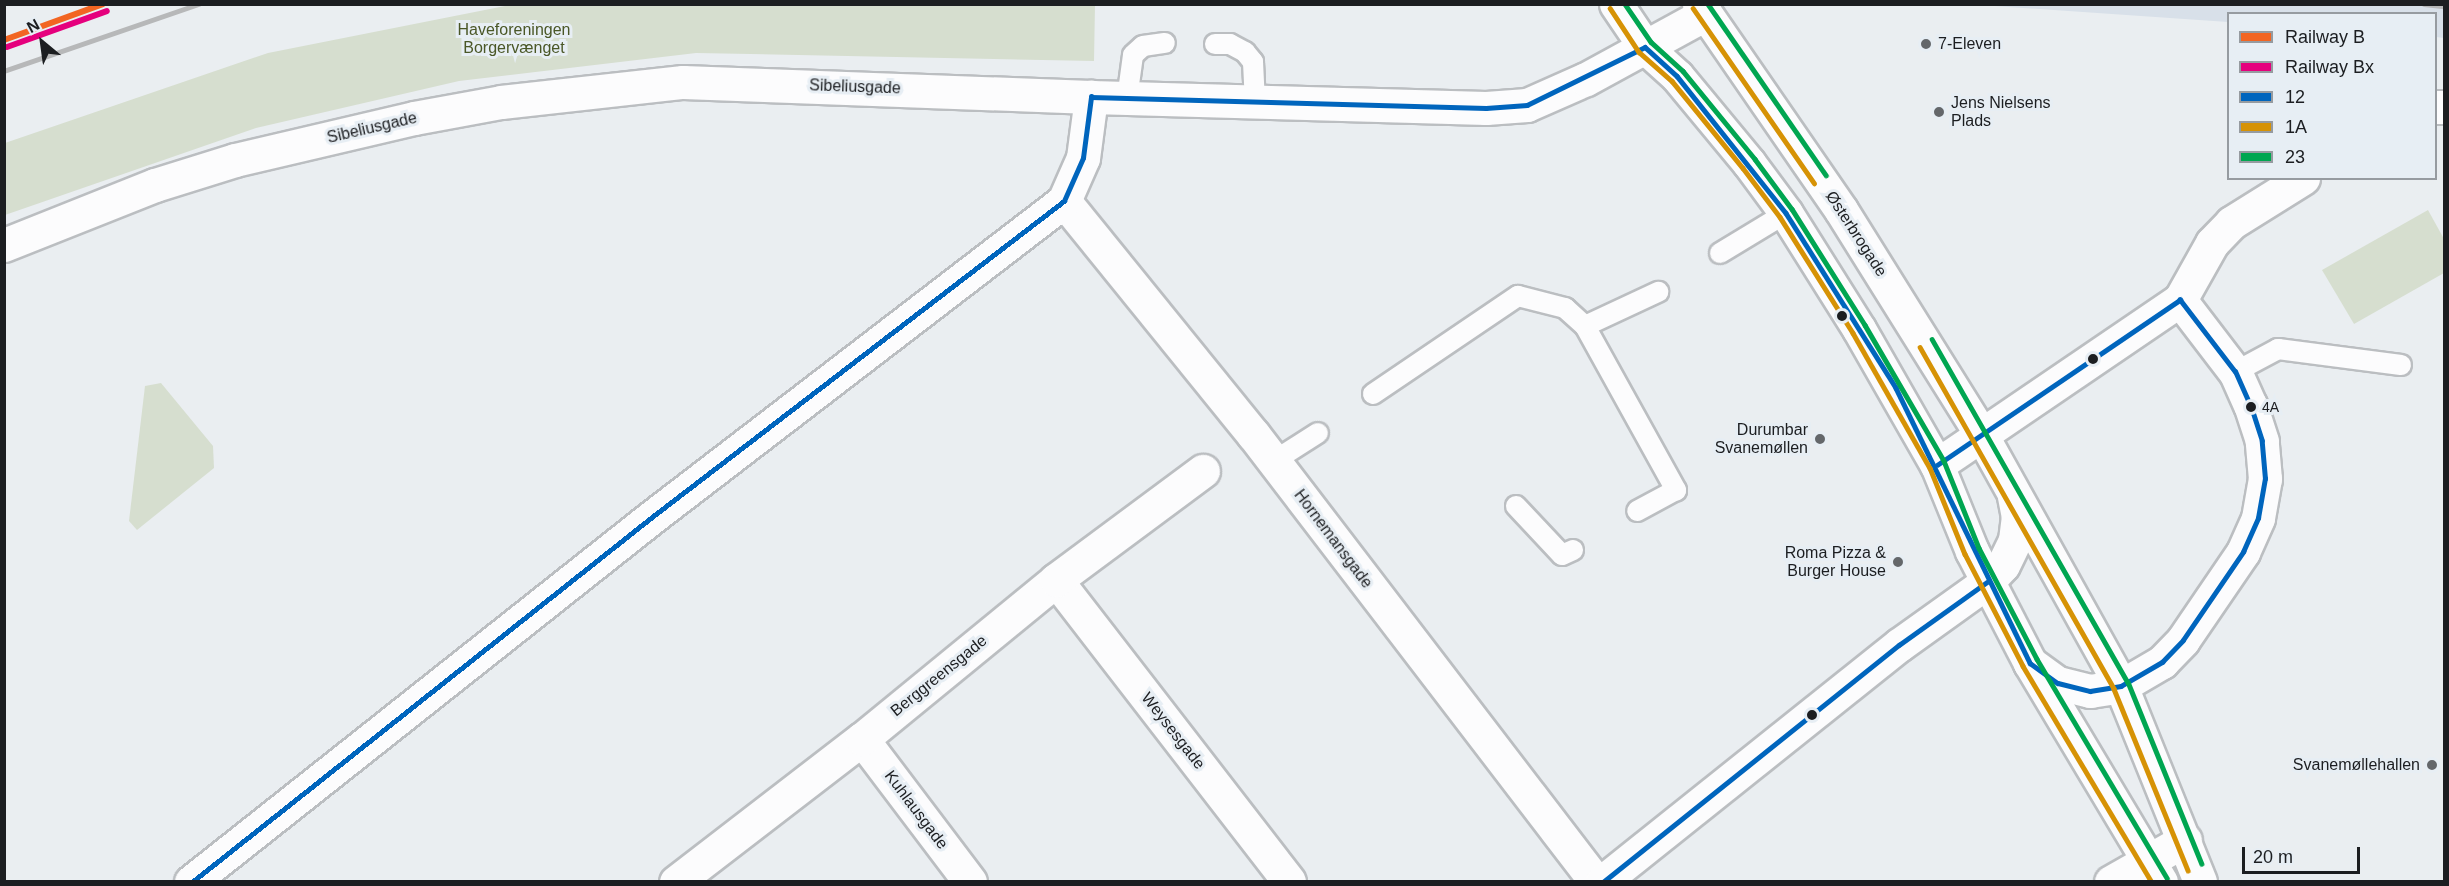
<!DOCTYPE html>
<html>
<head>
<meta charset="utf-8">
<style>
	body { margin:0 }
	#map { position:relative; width:2449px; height:886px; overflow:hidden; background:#eaeef1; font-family:Arial,sans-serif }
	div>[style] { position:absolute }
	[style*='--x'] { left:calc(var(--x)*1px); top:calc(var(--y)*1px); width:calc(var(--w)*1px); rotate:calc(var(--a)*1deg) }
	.built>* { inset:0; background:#d8e0e9 }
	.green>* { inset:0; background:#d6decf }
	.roads { filter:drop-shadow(2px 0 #bbbec1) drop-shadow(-2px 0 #bbbec1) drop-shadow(0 2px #bbbec1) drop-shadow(0 -2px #bbbec1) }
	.service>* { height:20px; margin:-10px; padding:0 10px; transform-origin:10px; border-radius:10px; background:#fcfcfd }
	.minor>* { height:33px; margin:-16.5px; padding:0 16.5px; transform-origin:16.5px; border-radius:16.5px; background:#fcfcfd }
	.tertiary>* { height:33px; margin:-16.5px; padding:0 16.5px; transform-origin:16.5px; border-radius:16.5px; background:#fcfcfd }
	.rail>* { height:4.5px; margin:-2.25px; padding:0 2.25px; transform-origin:2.25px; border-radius:2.25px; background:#b7b8b9 }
	.bus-1>* { height:4.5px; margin:-2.25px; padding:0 2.25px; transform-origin:2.25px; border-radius:2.25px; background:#0065bd }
	.bus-2>* { height:4.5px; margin:-2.25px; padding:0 2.25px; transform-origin:2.25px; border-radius:2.25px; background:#d69205 }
	.bus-3>* { height:4.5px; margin:-2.25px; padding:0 2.25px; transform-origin:2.25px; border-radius:2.25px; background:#00a651 }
	.rail-1>* { height:6px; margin:-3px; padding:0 3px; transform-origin:3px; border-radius:3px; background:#f26522 }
	.rail-2>* { height:6px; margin:-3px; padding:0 3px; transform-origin:3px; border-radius:3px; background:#e5007d }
	.dots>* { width:16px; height:16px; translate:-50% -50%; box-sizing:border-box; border:3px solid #e7eef4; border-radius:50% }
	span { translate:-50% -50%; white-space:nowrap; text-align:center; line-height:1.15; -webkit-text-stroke:6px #e7eef4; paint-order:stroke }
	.bus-label { font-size:14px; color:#1c1e21 }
	.left { translate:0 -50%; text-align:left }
	.park-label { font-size:16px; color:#4a5727 }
	.poi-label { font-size:16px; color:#1c1e21 }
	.right { translate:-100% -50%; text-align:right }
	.street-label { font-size:16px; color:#1c1e21 }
	.frame { position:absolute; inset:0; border:6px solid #1c1e21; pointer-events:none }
	.legend { position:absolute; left:2227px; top:12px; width:210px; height:168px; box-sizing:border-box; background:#e7eef4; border:2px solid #969ba0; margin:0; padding:8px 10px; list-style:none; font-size:18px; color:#1c1e21 }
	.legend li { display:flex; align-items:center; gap:12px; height:30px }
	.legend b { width:30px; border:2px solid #969ba0 }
	.north { position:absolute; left:12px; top:12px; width:60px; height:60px; -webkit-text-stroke:4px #e7eef4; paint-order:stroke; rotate:331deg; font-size:16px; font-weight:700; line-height:24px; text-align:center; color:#1c1e21 }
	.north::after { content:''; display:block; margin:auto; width:21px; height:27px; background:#1c1e21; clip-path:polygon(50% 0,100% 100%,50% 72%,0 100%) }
	.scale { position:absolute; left:2242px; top:847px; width:118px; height:27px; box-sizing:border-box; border:3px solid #1c1e21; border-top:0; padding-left:8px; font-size:18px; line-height:21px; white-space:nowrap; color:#1c1e21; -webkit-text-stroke:4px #e7eef4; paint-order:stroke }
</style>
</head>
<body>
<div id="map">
	<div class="built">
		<i style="clip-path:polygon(1980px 5px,2444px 5px,2444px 38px,2436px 37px,2436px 14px,2228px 14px,2228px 22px)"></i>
	</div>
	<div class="green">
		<i style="clip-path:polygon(510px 5px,1095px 5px,1094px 61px,696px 53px,459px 81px,256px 128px,5px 215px,5px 143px,268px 53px)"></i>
		<i style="clip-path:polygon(2428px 210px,2444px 239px,2444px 273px,2354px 324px,2322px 270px)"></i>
		<i style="clip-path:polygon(161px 383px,213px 446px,214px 468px,137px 530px,129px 521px,145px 386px)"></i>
	</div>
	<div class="roads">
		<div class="service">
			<i style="--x:1215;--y:44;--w:15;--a:0"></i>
			<i style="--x:1230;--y:44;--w:17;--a:28"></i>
			<i style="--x:1245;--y:52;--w:13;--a:51"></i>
			<i style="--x:1253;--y:62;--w:41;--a:87.2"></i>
			<i style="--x:1127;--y:99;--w:44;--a:-82.2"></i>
			<i style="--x:1133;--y:55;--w:13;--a:-42"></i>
			<i style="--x:1143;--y:46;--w:22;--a:-8"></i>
			<i style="--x:1720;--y:253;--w:77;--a:-31.2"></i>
			<i style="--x:1585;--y:326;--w:188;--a:61"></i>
			<i style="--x:1676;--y:490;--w:44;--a:151.7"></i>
			<i style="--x:2235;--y:372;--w:49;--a:-28.1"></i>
			<i style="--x:2278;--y:349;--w:124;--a:7.4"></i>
			<i style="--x:1373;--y:394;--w:175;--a:-34.1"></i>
			<i style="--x:1518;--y:296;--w:49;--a:14.3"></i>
			<i style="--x:1565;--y:308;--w:27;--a:42"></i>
			<i style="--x:1585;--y:326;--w:81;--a:-25"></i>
			<i style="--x:1274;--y:461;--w:52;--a:-32.5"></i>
			<i style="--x:1516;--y:506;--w:67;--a:46.8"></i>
			<i style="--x:1562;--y:555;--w:12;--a:-24"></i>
		</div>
		<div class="minor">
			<i style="--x:2436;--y:107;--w:8;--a:0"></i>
			<i style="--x:1064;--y:201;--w:300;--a:51"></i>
			<i style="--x:1253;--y:434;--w:564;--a:52.56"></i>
			<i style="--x:4;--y:245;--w:162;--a:-21.7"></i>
			<i style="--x:155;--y:185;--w:84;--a:-17.4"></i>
			<i style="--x:235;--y:160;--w:184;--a:-13.2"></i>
			<i style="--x:414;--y:118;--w:88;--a:-10.4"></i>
			<i style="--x:501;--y:102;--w:183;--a:-6.3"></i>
			<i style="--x:683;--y:82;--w:408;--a:2.1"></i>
			<i style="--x:1937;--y:465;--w:294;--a:-34.2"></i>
			<i style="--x:2180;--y:300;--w:65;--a:-60.7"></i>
			<i style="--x:2212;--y:243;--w:28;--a:-46"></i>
			<i style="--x:2231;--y:223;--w:85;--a:-32"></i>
			<i style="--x:1056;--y:580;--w:381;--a:52.3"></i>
			<i style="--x:2030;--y:663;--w:34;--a:36"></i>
			<i style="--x:2058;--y:683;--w:33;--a:14"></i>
			<i style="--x:2090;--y:691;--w:31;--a:-9"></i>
			<i style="--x:2121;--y:686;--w:48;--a:-30.3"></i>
			<i style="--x:2162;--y:662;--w:30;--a:-46"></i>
			<i style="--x:2183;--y:640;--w:107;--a:-55.7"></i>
			<i style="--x:2243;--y:552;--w:37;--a:-66"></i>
			<i style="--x:2258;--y:518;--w:40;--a:-80"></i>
			<i style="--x:2265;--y:479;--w:38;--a:-95"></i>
			<i style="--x:2262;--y:441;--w:38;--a:-108"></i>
			<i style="--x:2250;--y:405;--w:36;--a:-114"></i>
			<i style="--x:2235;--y:372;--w:91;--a:-127.4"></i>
			<i style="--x:862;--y:739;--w:179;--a:52.9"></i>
			<i style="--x:676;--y:882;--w:235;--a:-37.6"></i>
			<i style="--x:862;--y:739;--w:251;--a:-39.3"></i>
			<i style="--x:1056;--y:580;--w:183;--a:-36.6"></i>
			<i style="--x:2111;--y:882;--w:85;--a:-29.6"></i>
		</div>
		<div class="tertiary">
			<i style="--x:1616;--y:4;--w:52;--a:56"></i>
			<i style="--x:1645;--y:47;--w:43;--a:42.2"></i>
			<i style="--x:1677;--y:76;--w:113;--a:50.4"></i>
			<i style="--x:1749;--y:163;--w:62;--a:53.5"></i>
			<i style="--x:1786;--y:213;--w:137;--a:57.8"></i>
			<i style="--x:1859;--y:329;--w:157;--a:60.2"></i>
			<i style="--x:1937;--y:465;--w:93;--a:67.9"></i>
			<i style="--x:1972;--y:551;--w:126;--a:62.6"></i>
			<i style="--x:2030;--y:663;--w:255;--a:59.1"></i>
			<i style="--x:1699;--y:4;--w:250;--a:55.4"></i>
			<i style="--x:1841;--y:210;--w:266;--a:58"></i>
			<i style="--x:1982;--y:436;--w:286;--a:60.9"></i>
			<i style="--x:2121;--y:686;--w:211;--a:68"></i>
			<i style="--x:191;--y:882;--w:588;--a:-38.37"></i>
			<i style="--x:652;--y:517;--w:519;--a:-37.49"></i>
			<i style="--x:1064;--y:201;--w:47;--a:-66.2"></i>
			<i style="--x:1083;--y:158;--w:62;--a:-82.5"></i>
			<i style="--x:1091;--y:97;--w:395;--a:1.6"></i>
			<i style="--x:1486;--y:108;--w:41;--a:-4.2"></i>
			<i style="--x:1527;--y:105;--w:64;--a:-23.8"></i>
			<i style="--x:1586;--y:79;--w:136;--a:-28.6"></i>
			<i style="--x:1602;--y:882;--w:380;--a:-38.6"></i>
			<i style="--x:1899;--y:645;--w:108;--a:-35.6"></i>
			<i style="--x:1987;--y:582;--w:23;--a:-47"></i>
			<i style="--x:2003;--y:565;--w:28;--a:-64"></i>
			<i style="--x:2015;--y:540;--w:23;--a:-83"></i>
			<i style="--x:2018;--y:517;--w:21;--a:-101"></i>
		</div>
	</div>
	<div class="rail">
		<i style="--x:2424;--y:4;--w:20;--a:6"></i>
		<i style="--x:4;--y:71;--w:206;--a:-19"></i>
	</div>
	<div class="bus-1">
		<i style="--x:1645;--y:47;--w:43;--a:42.2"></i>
		<i style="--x:1677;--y:76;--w:175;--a:51.5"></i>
		<i style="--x:1786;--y:213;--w:207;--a:57.8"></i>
		<i style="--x:1896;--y:388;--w:306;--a:64"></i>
		<i style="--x:2030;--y:663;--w:34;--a:36"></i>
		<i style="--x:2058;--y:683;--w:33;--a:14"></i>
		<i style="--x:2090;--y:691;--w:31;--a:-9"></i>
		<i style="--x:2121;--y:686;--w:48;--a:-30.3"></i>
		<i style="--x:2162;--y:662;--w:30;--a:-46"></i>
		<i style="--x:2183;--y:640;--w:107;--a:-55.7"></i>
		<i style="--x:2243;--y:552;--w:37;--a:-66"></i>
		<i style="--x:2258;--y:518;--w:40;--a:-80"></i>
		<i style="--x:2265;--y:479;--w:38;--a:-95"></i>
		<i style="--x:2262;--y:441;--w:38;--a:-108"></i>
		<i style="--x:2250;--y:405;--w:36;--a:-114"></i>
		<i style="--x:2235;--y:372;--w:91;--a:-127.4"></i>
		<i style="--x:1091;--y:97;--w:395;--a:1.6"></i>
		<i style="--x:1486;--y:108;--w:41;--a:-4.2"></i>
		<i style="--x:1527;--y:105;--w:131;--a:-26.2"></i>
		<i style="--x:1937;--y:465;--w:294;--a:-34.2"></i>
		<i style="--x:192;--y:882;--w:587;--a:-38.43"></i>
		<i style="--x:652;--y:517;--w:519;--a:-37.49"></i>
		<i style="--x:1064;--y:201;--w:47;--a:-66.2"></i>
		<i style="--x:1083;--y:158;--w:62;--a:-82.5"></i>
		<i style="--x:1603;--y:882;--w:379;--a:-38.7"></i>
		<i style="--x:1899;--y:645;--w:108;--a:-35.6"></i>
	</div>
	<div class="bus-2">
		<i style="--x:1610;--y:8;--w:53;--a:56.6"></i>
		<i style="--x:1639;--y:52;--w:44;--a:41.3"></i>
		<i style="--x:1672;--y:81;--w:112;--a:50.8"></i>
		<i style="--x:1743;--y:168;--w:61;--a:52.9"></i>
		<i style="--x:1780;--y:217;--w:137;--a:57.8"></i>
		<i style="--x:1853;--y:333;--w:155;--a:60.3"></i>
		<i style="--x:1930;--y:468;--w:93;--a:67.9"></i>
		<i style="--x:1965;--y:554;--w:126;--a:62.6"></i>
		<i style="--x:2023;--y:666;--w:252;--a:59.2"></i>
		<i style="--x:1693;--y:8;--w:213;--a:55.3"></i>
		<i style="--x:1920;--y:347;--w:393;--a:60.4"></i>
		<i style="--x:2114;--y:689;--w:196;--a:67.8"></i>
	</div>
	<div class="bus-3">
		<i style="--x:1625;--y:4;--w:46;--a:55.6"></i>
		<i style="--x:1651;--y:42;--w:43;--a:42.2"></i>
		<i style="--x:1683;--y:71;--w:114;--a:50.7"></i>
		<i style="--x:1755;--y:159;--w:62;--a:53.5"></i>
		<i style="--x:1792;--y:209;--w:137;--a:57.8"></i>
		<i style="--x:1865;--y:325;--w:157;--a:59.8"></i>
		<i style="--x:1944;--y:461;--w:94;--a:68.1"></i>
		<i style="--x:1979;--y:548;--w:125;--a:62.4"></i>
		<i style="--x:2037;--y:659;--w:255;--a:59.3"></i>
		<i style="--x:1708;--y:4;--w:208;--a:55.4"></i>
		<i style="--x:1932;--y:339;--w:395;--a:60.3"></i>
		<i style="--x:2128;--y:682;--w:196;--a:67.9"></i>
	</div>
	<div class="rail-1">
		<i style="--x:4;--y:40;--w:105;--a:-20"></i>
	</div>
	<div class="rail-2">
		<i style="--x:7;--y:47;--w:106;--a:-19.8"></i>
	</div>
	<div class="dots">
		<i style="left:1926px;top:44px;background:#64676a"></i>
		<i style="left:1939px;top:112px;background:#64676a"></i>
		<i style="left:1842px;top:316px;background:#1c1e21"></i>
		<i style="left:2093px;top:359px;background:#1c1e21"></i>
		<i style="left:2251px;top:407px;background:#1c1e21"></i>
		<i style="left:1820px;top:439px;background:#64676a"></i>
		<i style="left:1898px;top:562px;background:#64676a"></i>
		<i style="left:1812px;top:715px;background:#1c1e21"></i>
		<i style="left:2432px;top:765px;background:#64676a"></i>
	</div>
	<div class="bus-label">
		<span class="left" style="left:2262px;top:407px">4A</span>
	</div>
	<div class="park-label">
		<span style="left:514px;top:39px">Haveforeningen<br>Borgervænget</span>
	</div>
	<div class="poi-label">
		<span class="left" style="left:1938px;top:44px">7-Eleven</span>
		<span class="left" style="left:1951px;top:112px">Jens Nielsens<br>Plads</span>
		<span class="right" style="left:1808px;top:439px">Durumbar<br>Svanemøllen</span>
		<span class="right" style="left:1886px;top:562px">Roma Pizza &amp;<br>Burger House</span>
		<span class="right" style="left:2420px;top:765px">Svanemøllehallen</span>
	</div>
	<div class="street-label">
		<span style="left:855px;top:87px;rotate:2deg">Sibeliusgade</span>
		<span style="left:372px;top:128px;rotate:-13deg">Sibeliusgade</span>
		<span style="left:1856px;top:234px;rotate:57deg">Østerbrogade</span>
		<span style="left:1333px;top:539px;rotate:53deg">Hornemansgade</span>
		<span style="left:939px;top:676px;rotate:-39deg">Berggreensgade</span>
		<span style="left:1173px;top:731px;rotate:52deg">Weysesgade</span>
		<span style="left:916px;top:810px;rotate:53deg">Kuhlausgade</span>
	</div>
	<div class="frame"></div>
	<ul class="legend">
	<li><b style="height:8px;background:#f26522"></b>Railway B</li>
	<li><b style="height:8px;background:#e5007d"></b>Railway Bx</li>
	<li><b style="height:8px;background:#0065bd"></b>12</li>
	<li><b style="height:8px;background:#d69205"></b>1A</li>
	<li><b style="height:8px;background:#00a651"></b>23</li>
	</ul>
	<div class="north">N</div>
	<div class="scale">20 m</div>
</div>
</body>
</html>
